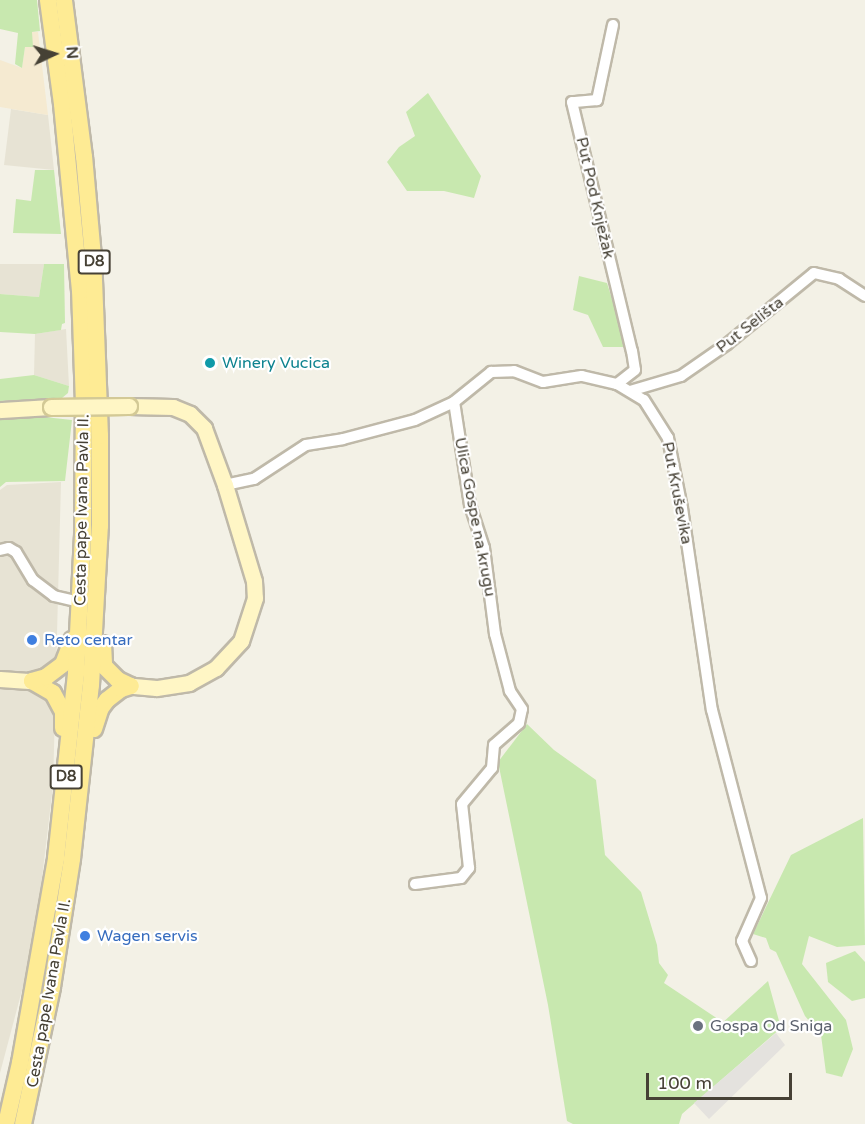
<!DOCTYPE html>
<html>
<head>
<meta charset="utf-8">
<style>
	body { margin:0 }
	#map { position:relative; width:865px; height:1124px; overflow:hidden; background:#f3f1e6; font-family:"Varela Round",sans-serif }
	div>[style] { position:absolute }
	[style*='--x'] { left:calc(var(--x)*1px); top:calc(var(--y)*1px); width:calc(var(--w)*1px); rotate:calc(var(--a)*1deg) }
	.residential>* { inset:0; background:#e7e3d4 }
	.commercial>* { inset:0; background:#f5ead1 }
	.green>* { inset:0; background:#c8e8af }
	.parking>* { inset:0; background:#e4e2de }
	.roads { filter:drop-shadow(2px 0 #bfb9a9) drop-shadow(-2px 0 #bfb9a9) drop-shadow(0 2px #bfb9a9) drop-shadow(0 -2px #bfb9a9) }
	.street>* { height:10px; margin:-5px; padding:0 5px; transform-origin:5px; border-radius:5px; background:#fff }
	.secondary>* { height:15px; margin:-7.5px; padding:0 7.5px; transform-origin:7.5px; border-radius:7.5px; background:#fff6c5 }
	.primary>* { height:16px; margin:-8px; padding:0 8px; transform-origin:8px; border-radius:8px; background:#feeb94 }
	.bridges { filter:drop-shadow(2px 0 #d3c996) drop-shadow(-2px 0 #d3c996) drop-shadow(0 2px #d3c996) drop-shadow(0 -2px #d3c996) }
	.secondary-bridge>* { height:15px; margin:-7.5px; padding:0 7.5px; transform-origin:7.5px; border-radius:7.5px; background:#fff6c5 }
	.dots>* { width:16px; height:16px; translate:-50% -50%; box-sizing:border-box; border:3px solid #fff; border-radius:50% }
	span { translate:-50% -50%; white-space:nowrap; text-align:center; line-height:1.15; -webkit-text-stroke:4.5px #fff; paint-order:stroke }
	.shield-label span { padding:2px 4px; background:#fff; border:2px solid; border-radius:4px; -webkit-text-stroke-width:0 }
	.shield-label { font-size:15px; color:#464135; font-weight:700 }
	.street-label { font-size:16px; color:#464135 }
	.culture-label { font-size:16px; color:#0d838f }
	.left { translate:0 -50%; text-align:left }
	.shop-label { font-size:16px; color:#366cbe }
	.worship-label { font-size:16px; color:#5b616d }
	.north { position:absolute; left:24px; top:24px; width:60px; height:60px; -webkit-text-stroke:4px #fff; paint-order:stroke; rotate:86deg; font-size:16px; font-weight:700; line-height:24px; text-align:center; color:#464135 }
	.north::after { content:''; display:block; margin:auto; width:21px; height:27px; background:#464135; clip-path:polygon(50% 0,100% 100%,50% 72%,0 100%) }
	.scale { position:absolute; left:646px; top:1073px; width:146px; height:27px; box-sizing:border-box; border:3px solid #464135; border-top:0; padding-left:8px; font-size:18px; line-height:21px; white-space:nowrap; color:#464135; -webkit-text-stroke:4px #fff; paint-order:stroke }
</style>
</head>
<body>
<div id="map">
	<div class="residential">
		<i style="clip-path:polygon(11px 109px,48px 115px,54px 170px,4px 165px)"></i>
		<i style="clip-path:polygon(0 264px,44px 264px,39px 297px,0 294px)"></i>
		<i style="clip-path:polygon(66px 329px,69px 386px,34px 375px,35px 334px)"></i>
		<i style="clip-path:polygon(61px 482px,53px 786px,34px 945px,0 1073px,0 490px,7px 485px)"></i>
	</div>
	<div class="commercial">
		<i style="clip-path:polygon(32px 32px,38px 32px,48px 115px,0 107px,0 60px,22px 68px,25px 47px)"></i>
	</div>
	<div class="green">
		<i style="clip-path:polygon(0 0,37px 0,40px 31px,32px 32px,33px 47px,25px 47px,22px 68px,15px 64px,18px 33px,0 29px)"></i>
		<i style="clip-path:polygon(428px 93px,481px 176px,474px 198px,444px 191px,407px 191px,387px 162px,399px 147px,415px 136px,406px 112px)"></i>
		<i style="clip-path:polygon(35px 170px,54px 170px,61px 234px,13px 233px,16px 199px,31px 201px)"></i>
		<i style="clip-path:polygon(44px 264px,64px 264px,65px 323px,62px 324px,61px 330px,35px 334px,0 332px,0 294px,39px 297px)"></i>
		<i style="clip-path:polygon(579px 276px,607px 283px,627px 347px,603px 347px,588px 315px,573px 310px)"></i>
		<i style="clip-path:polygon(34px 375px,69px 386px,68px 393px,62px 398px,0 401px,0 379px)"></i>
		<i style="clip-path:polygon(35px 416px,72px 420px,65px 481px,6px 482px,0 487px,0 418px)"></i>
		<i style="clip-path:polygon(527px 724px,554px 750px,596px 780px,605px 855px,641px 892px,657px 945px,659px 963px,668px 975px,664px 983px,718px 1019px,720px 1025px,768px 981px,781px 1028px,682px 1114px,679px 1124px,573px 1124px,567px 1121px,548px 1005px,498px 762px)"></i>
		<i style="clip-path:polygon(863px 818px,865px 945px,837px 947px,809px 936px,802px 964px,846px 1020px,853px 1049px,842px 1077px,826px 1073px,821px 1035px,805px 1016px,776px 952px,770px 949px,766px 938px,753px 934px,791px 855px)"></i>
		<i style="clip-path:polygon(855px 951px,865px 962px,865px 998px,852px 1001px,828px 982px,826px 963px)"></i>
	</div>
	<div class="parking">
		<i style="clip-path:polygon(776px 1033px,785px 1045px,709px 1119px,694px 1103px)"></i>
	</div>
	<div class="roads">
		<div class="street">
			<i style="--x:613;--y:25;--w:77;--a:102"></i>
			<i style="--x:597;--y:100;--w:25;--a:175"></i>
			<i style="--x:572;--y:102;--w:256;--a:76.5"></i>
			<i style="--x:632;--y:351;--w:19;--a:81"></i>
			<i style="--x:635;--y:370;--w:23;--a:142"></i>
			<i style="--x:630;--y:391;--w:53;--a:-16.4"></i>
			<i style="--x:681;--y:376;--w:56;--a:-34.8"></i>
			<i style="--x:727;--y:344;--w:112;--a:-39.2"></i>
			<i style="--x:814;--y:273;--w:26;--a:13"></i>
			<i style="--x:839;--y:279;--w:31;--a:33"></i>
			<i style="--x:225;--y:485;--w:30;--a:-12"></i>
			<i style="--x:254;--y:479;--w:62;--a:-33.2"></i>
			<i style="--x:306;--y:445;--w:37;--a:-9"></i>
			<i style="--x:343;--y:439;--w:74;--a:-14.8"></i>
			<i style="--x:415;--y:420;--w:43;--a:-24.8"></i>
			<i style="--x:454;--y:402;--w:48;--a:-39"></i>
			<i style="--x:491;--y:372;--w:23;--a:-2"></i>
			<i style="--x:514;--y:371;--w:31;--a:21"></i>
			<i style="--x:543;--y:382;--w:39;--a:-9"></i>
			<i style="--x:582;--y:376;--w:36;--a:13"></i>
			<i style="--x:617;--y:384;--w:31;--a:31"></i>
			<i style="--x:644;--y:400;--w:45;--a:57.7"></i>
			<i style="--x:668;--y:438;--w:71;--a:78.7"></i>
			<i style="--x:682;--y:508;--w:204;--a:81.6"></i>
			<i style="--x:712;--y:710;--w:194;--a:75.4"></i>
			<i style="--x:761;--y:898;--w:47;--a:113.8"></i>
			<i style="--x:742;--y:941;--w:22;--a:66"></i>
			<i style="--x:0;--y:550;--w:9;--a:-13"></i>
			<i style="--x:9;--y:548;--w:8;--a:30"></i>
			<i style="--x:16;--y:552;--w:33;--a:59"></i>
			<i style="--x:33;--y:580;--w:26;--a:37"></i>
			<i style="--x:54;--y:596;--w:27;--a:13"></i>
			<i style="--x:415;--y:884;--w:46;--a:-7.4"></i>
			<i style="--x:461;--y:878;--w:13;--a:-51"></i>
			<i style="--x:469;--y:868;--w:64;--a:-96.2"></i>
			<i style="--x:462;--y:804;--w:47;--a:-50.2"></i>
			<i style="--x:492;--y:768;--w:23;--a:-85"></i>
			<i style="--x:494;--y:745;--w:33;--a:-41"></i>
			<i style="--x:519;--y:723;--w:14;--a:-78"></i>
			<i style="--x:522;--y:709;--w:22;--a:-124"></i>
			<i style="--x:510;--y:691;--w:59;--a:-104.7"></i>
			<i style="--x:495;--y:634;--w:87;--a:-97.3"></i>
			<i style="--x:484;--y:548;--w:45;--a:-108"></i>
			<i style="--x:470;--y:505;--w:104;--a:-98.8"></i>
		</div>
		<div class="secondary">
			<i style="--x:129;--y:406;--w:44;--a:1.3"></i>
			<i style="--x:173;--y:407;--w:18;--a:22"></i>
			<i style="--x:190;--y:414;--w:20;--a:45"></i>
			<i style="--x:204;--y:428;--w:61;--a:69.8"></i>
			<i style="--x:225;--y:485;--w:100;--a:73.2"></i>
			<i style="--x:254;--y:581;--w:17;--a:87"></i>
			<i style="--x:255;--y:598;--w:45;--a:108"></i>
			<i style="--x:241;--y:641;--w:37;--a:133"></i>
			<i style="--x:216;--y:668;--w:31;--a:151"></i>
			<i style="--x:189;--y:683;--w:33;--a:171"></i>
			<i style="--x:156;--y:688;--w:25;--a:-175"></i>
			<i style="--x:0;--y:410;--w:51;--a:-3.4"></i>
			<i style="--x:0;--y:679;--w:32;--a:4"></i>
		</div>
		<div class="primary">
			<i style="--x:103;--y:644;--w:22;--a:87"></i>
			<i style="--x:104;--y:666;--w:20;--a:45"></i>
			<i style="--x:118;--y:680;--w:14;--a:25"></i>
			<i style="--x:32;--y:681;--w:24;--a:30"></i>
			<i style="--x:53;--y:693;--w:21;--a:62"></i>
			<i style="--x:63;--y:712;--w:16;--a:90"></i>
			<i style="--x:32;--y:681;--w:15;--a:-16"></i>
			<i style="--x:46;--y:677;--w:21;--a:-37"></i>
			<i style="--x:63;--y:664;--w:26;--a:-69"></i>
			<i style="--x:94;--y:729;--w:22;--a:-72"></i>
			<i style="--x:101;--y:708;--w:10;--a:-53"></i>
			<i style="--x:107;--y:700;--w:18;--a:-38"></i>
			<i style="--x:121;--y:689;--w:10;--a:-17"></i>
			<i style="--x:6;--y:1124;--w:63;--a:-77.1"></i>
			<i style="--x:20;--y:1063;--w:208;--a:-80"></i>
			<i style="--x:56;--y:858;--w:186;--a:-83.8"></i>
			<i style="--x:76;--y:673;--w:138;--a:-87.1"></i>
			<i style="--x:83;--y:535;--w:131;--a:-89.6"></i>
			<i style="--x:84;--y:404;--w:113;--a:-92"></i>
			<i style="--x:80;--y:291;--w:188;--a:-95.5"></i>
			<i style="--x:62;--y:104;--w:105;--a:-97.7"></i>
			<i style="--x:23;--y:1124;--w:140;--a:-78"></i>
			<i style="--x:52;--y:987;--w:130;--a:-81.1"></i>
			<i style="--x:72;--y:859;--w:175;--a:-83.8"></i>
			<i style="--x:91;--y:685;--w:159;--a:-86.8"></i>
			<i style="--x:100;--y:526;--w:90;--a:-90"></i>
			<i style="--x:100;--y:436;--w:179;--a:-92.2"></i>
			<i style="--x:93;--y:257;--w:100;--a:-95.1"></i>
			<i style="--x:84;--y:157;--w:158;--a:-97.3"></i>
		</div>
	</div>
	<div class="bridges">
		<div class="secondary-bridge">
			<i style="--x:51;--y:407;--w:78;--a:-0.7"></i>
		</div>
	</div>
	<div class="dots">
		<i style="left:210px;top:363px;background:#0f9aa8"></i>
		<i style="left:32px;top:640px;background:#3f7fe0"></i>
		<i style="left:85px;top:936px;background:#3f7fe0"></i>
		<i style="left:698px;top:1026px;background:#6b7280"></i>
	</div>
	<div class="shield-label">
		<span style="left:94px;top:262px">D8</span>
		<span style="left:66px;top:777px">D8</span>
	</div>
	<div class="street-label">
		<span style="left:595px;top:198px;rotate:77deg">Put Pod Knježak</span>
		<span style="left:750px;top:325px;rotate:-38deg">Put Selišta</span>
		<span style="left:677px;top:493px;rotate:79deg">Put Kruševika</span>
		<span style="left:82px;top:510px;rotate:-89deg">Cesta pape Ivana Pavla II.</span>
		<span style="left:475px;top:517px;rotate:79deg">Ulica Gospe na krugu</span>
		<span style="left:49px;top:993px;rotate:-80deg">Cesta pape Ivana Pavla II.</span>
	</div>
	<div class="culture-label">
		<span class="left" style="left:222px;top:363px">Winery Vucica</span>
	</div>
	<div class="shop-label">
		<span class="left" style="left:44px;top:640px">Reto centar</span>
		<span class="left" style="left:97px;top:936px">Wagen servis</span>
	</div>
	<div class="worship-label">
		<span class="left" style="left:710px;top:1026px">Gospa Od Sniga</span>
	</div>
	<div class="north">N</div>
	<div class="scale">100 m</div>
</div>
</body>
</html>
